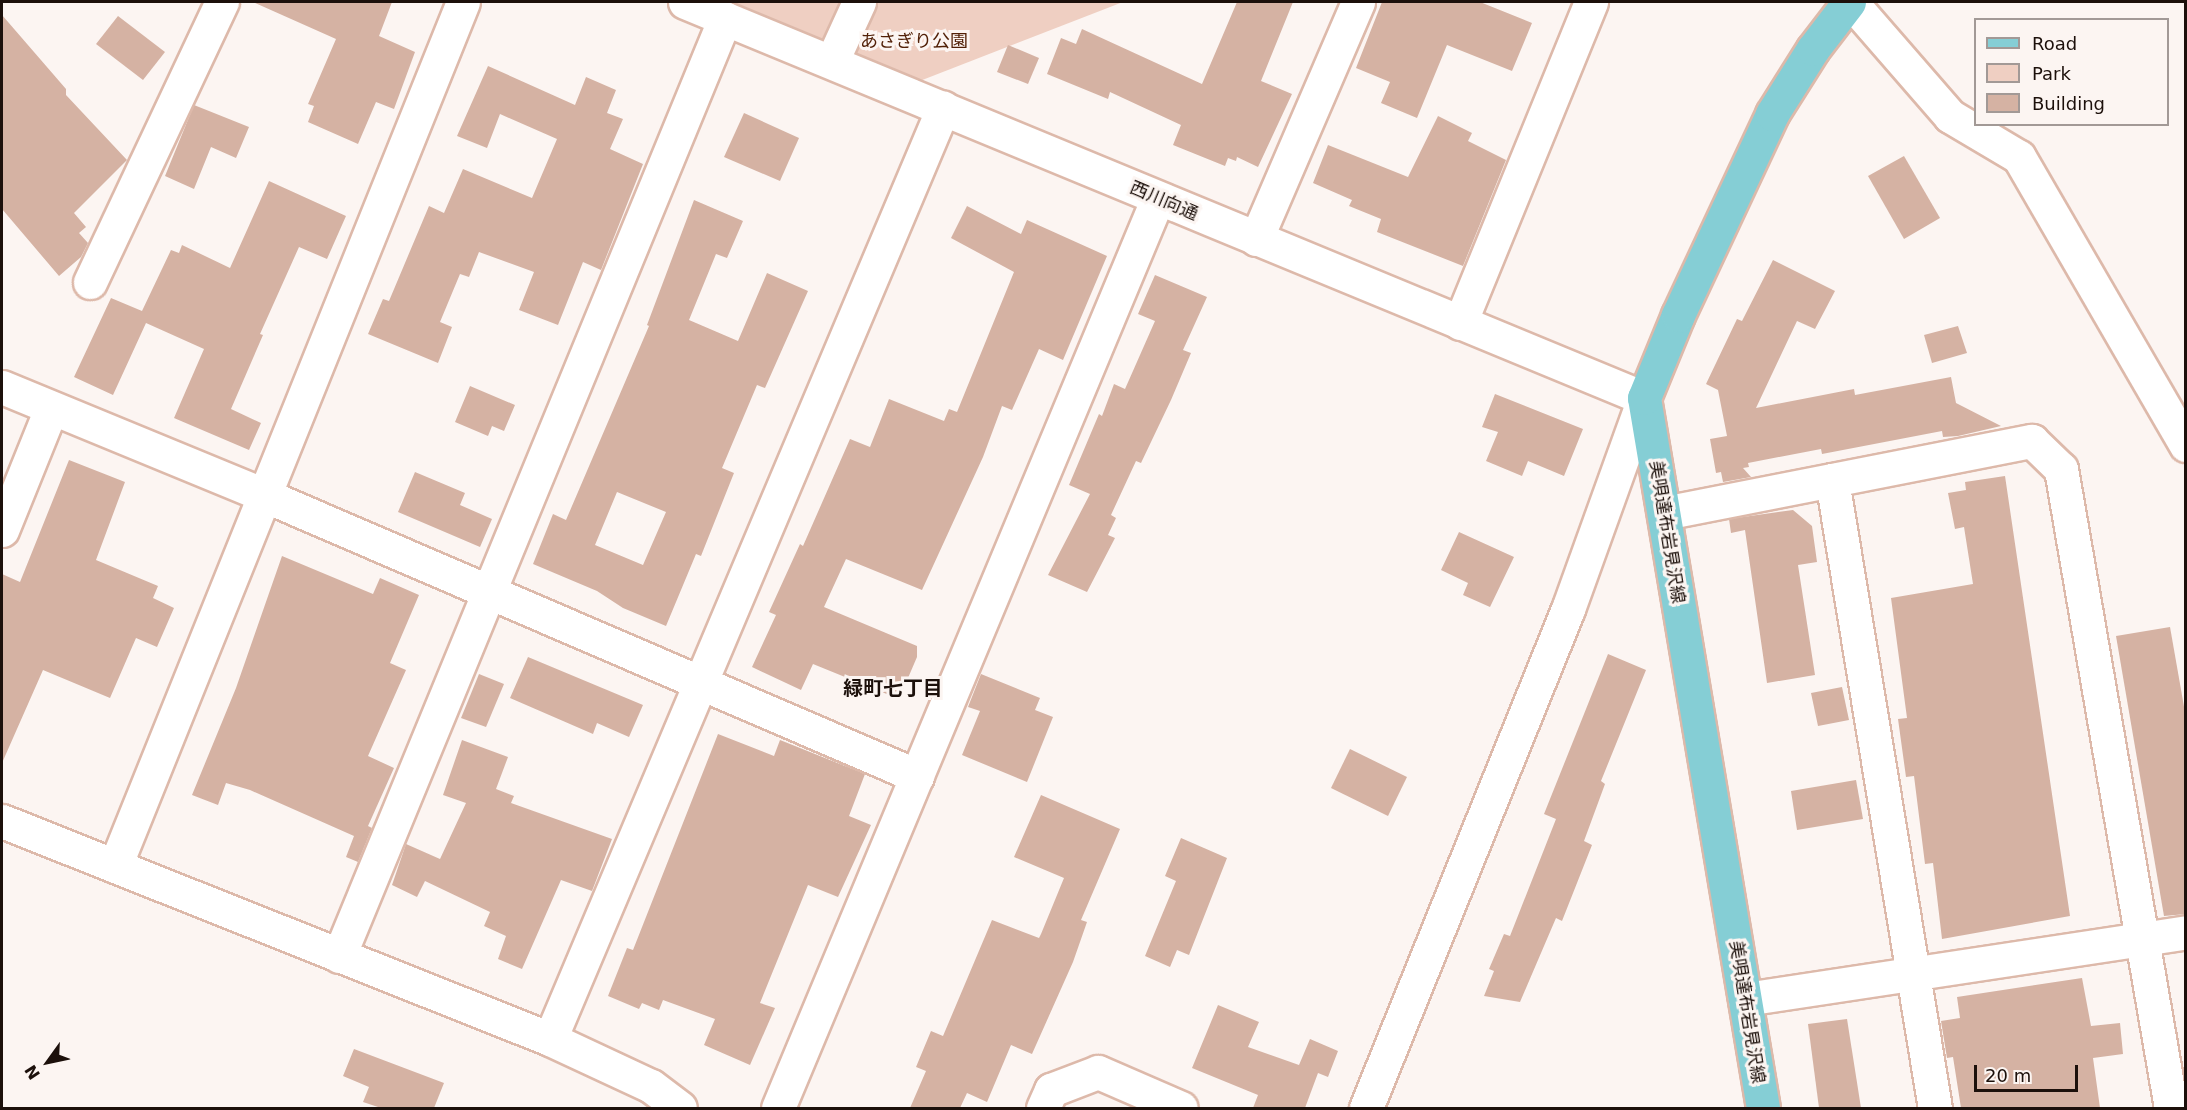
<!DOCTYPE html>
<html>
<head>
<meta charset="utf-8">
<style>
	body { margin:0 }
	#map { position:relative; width:2187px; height:1110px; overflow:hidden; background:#fcf5f2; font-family:"DejaVu Sans","Noto Sans JP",sans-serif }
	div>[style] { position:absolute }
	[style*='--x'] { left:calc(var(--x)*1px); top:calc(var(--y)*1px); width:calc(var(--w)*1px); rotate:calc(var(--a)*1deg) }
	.green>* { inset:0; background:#efcfc2 }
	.building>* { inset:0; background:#d5b2a3 }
	.roads { filter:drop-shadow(2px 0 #ddb9aa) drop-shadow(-2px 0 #ddb9aa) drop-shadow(0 2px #ddb9aa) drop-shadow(0 -2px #ddb9aa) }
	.minor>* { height:33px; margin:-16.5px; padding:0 16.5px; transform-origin:16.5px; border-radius:16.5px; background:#fff }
	.major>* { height:33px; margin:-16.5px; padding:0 16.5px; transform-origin:16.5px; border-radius:16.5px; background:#85ced5 }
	span { translate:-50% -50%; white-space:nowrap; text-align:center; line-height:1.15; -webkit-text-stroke:6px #fcf5f2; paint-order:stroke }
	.park-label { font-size:18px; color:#512007 }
	.street-label { font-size:18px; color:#1c100b }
	.neighbourhood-label { font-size:20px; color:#1c100b; font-weight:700 }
	.frame { position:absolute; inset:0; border:3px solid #1c100b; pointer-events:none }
	.legend { position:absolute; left:1974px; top:18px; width:195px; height:108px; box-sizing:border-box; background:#fcf5f2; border:2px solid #a29996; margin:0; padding:8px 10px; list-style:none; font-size:18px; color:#1c100b }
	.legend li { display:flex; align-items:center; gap:12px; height:30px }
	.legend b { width:30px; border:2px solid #a29996 }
	.north { position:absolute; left:18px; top:1032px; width:60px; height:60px; -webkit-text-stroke:4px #fcf5f2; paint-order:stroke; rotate:237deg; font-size:16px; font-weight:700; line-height:24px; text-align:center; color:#1c100b }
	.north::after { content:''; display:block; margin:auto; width:21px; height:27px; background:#1c100b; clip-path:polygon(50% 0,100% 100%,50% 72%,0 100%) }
	.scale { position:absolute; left:1974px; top:1065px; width:104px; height:27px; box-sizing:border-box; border:3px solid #1c100b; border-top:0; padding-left:8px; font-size:18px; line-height:21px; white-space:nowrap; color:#1c100b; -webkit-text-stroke:4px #fcf5f2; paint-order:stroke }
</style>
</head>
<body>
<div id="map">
	<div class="green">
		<i style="clip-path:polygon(721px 2px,1123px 2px,912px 84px)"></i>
	</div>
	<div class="building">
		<i style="clip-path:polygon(253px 2px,392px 2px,379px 36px,415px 52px,394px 109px,376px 102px,358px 144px,308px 122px,314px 106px,308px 104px,336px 39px)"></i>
		<i style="clip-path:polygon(1237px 2px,1293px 2px,1261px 81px,1292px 94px,1258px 167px,1237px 157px,1236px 161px,1228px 158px,1225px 166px,1173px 145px,1181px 125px,1110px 92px,1108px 99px,1047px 74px,1061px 38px,1076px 44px,1082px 29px,1202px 84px)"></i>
		<i style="clip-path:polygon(1382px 2px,1480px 2px,1532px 23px,1512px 71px,1447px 45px,1417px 118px,1381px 103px,1390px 82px,1356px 68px)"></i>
		<i style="clip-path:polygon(2px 15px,66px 89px,66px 95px,127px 160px,74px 213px,86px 227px,79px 233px,88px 243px,81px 257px,59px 276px,2px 209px)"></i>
		<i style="clip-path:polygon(118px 16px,165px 52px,143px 80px,96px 44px)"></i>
		<i style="clip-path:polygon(1008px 45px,1039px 58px,1028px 84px,997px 72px)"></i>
		<i style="clip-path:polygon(488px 66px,575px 105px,586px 77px,616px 90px,607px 113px,623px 119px,610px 149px,643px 164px,601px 270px,583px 262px,558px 325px,519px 310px,534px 272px,479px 252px,469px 277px,460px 274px,440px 322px,452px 327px,438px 363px,368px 334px,383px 299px,389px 301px,429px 206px,444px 213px,463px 169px,532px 198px,557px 139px,500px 114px,487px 148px,457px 136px)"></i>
		<i style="clip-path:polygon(194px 105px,249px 127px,236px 158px,211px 147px,194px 189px,165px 176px)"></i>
		<i style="clip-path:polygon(744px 113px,799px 138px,780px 181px,724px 157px)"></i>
		<i style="clip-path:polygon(1438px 116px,1472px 133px,1468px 141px,1506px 160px,1463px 266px,1377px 232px,1381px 219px,1349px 206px,1352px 200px,1313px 183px,1328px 145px,1408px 177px)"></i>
		<i style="clip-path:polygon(1904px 156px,1940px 218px,1904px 239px,1868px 176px)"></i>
		<i style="clip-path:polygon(269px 181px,346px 216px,327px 259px,299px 247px,260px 334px,263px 335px,231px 409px,261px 423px,249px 450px,174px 418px,204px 349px,146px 323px,113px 395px,74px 377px,111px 298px,142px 311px,171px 250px,179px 253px,182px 245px,230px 268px)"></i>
		<i style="clip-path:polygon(evenodd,694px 200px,743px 221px,727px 258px,716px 254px,689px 320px,738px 341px,767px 273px,808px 291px,765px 388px,757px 385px,722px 468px,734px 473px,701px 556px,696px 554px,666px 626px,623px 608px,597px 591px,533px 564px,553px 514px,566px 520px,649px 326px,647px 325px,694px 200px,617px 492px,666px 512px,643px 565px,595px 545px,617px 492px)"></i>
		<i style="clip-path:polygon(967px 206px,1021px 234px,1027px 220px,1107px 256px,1063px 360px,1039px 349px,1012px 410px,1002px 406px,983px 457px,922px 590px,846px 559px,824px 607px,917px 646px,917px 657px,899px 699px,813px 664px,801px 690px,752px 667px,776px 615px,769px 612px,800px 544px,803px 546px,850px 439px,870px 447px,889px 399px,944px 421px,949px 409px,957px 412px,1014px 272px,951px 238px)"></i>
		<i style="clip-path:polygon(1773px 260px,1835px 291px,1815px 329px,1797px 321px,1756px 408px,1854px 389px,1855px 395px,1951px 377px,1956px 403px,2001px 426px,1958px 436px,1943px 437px,1942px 431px,1822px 454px,1821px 449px,1748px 463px,1749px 467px,1743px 468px,1751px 477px,1723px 482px,1721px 472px,1716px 473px,1710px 439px,1727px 436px,1718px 390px,1706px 384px,1737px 319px,1742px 321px)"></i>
		<i style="clip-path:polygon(1155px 275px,1207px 297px,1183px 350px,1191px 353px,1171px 400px,1141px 463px,1136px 461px,1111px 515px,1116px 518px,1108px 535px,1115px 538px,1087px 592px,1048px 575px,1090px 494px,1069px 485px,1099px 414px,1102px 416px,1114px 384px,1125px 389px,1155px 321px,1138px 314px)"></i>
		<i style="clip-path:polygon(1958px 326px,1967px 353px,1932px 363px,1924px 335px)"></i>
		<i style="clip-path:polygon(470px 386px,515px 405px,504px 431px,492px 426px,488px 436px,455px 422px)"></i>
		<i style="clip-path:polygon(1495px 394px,1583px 429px,1564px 476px,1528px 461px,1522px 476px,1486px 461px,1498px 432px,1482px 427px)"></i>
		<i style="clip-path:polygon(69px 460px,125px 482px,96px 560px,158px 586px,153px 598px,174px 608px,157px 647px,136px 638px,110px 698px,43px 670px,2px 763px,2px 574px,20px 582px)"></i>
		<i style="clip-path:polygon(415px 472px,465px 493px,460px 505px,492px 519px,480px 547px,398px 512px)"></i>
		<i style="clip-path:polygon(2005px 476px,2070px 916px,1942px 939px,1933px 863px,1925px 864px,1914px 776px,1906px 777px,1898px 719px,1907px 718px,1891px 598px,1973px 584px,1964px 527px,1955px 529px,1948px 493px,1966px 490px,1965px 482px)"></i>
		<i style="clip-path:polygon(1793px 510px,1812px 526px,1817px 562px,1798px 565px,1815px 675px,1767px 683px,1745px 530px,1731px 533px,1729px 519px)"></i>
		<i style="clip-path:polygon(1459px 532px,1514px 557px,1490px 607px,1463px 595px,1468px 583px,1441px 570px)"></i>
		<i style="clip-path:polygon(282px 556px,373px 594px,380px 578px,419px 595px,390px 663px,406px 670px,368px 756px,394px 768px,368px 826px,372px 828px,358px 862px,346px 857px,354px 836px,250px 790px,226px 783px,218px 805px,192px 795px,236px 688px)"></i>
		<i style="clip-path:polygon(2170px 627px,2186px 718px,2186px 914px,2164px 916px,2116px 636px)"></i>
		<i style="clip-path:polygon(1608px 654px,1646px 670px,1601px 781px,1605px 784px,1584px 841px,1592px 845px,1562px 921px,1556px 918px,1520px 1002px,1484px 996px,1494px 971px,1489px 969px,1504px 934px,1510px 936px,1556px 819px,1544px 814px)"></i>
		<i style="clip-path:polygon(528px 657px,643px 705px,629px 737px,597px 723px,593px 734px,510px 698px)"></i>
		<i style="clip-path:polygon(479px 674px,504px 684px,486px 727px,461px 718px)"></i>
		<i style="clip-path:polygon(981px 674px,1040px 698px,1035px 710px,1053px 717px,1027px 782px,962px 755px,980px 711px,968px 707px)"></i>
		<i style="clip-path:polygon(1842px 687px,1849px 720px,1818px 726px,1811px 693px)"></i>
		<i style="clip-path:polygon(718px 734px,774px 756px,780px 740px,865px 774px,849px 816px,871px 825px,838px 897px,808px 885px,760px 1003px,775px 1008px,750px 1065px,704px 1045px,715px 1019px,663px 1000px,659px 1010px,642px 1003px,639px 1009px,608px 996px,627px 948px,633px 950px)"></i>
		<i style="clip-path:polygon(462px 740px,508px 757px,496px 789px,514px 796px,511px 803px,612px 839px,592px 891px,561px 880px,522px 969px,498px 959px,506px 936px,484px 926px,490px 912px,425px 881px,417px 897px,392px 885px,406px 844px,440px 859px,466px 803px,443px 795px)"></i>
		<i style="clip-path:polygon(1350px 749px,1407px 777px,1388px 816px,1331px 788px)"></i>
		<i style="clip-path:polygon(1856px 780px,1863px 819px,1797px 830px,1791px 791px)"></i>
		<i style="clip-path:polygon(1041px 795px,1120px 829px,1081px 920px,1087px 922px,1073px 962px,1032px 1054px,1011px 1045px,987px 1102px,967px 1093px,960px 1108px,910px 1108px,926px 1071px,916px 1067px,931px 1031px,943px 1036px,992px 920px,1039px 938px,1041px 934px,1064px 878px,1014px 857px)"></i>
		<i style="clip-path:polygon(1181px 838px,1227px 858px,1189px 955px,1177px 950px,1170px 967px,1145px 956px,1176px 881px,1165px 876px)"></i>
		<i style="clip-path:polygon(2082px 978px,2091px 1026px,2120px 1023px,2123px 1054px,2093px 1058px,2100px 1108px,1961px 1108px,1953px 1057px,1947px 1058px,1941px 1021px,1960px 1018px,1957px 997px)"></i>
		<i style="clip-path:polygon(1218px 1005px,1259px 1022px,1248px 1047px,1299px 1065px,1310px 1039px,1338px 1051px,1328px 1077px,1318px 1073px,1305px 1108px,1253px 1108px,1258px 1095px,1192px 1068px)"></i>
		<i style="clip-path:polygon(1847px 1019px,1861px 1108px,1819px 1108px,1808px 1024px)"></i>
		<i style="clip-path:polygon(354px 1049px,444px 1083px,434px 1108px,381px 1108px,363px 1102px,369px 1087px,343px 1076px)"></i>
	</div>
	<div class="roads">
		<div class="minor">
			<i style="--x:685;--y:2;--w:1038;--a:22.44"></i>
			<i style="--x:1644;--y:398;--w:224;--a:109.8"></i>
			<i style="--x:1568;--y:609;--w:538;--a:112.04"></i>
			<i style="--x:1851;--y:2;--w:151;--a:49"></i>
			<i style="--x:1950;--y:116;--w:80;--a:30.7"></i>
			<i style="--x:2019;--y:157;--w:333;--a:59.9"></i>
			<i style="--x:832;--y:61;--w:65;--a:-65.4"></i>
			<i style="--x:1256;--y:239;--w:258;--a:-66.7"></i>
			<i style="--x:90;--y:282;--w:310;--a:-64.8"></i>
			<i style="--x:1460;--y:323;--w:347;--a:-67.8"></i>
			<i style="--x:2;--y:387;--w:283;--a:22.4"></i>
			<i style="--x:264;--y:495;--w:711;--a:23.28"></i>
			<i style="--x:1832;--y:480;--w:636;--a:80.69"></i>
			<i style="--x:1664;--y:513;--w:375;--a:-11.1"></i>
			<i style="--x:2032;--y:441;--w:40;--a:44"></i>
			<i style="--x:2061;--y:469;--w:648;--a:80.23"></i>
			<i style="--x:2;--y:530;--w:131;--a:-68"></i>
			<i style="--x:2;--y:821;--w:590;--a:21.69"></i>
			<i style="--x:550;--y:1039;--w:111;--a:25"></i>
			<i style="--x:651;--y:1086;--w:36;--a:37"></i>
			<i style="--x:115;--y:866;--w:931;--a:-68.06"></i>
			<i style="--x:339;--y:956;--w:1014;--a:-67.63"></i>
			<i style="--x:1745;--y:999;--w:446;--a:-8.6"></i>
			<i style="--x:550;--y:1039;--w:1011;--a:-67.11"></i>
			<i style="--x:778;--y:1108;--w:986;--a:-67.34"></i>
			<i style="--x:1043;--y:1108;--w:20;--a:-66"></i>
			<i style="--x:1051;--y:1090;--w:50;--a:-21"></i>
			<i style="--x:1098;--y:1072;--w:90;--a:23.4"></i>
		</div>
		<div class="major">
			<i style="--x:1763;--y:1108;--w:720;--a:-99.51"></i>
			<i style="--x:1644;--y:398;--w:90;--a:-67.7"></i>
			<i style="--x:1678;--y:315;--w:222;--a:-64.9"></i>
			<i style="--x:1772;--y:114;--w:77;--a:-57.8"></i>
			<i style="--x:1813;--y:49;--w:59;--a:-52.5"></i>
		</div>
	</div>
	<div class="park-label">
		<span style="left:914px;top:41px">あさぎり公園</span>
	</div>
	<div class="street-label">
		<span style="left:1164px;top:201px;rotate:23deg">西川向通</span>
		<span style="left:1667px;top:532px;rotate:81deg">美唄達布岩見沢線</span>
		<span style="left:1747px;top:1012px;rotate:81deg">美唄達布岩見沢線</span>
	</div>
	<div class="neighbourhood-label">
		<span style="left:893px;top:688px">緑町七丁目</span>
	</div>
	<div class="frame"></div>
	<ul class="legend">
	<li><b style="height:8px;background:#85ced5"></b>Road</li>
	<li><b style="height:16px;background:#efcfc2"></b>Park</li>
	<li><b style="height:16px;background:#d5b2a3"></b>Building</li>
	</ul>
	<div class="north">N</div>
	<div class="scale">20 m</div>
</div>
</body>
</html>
